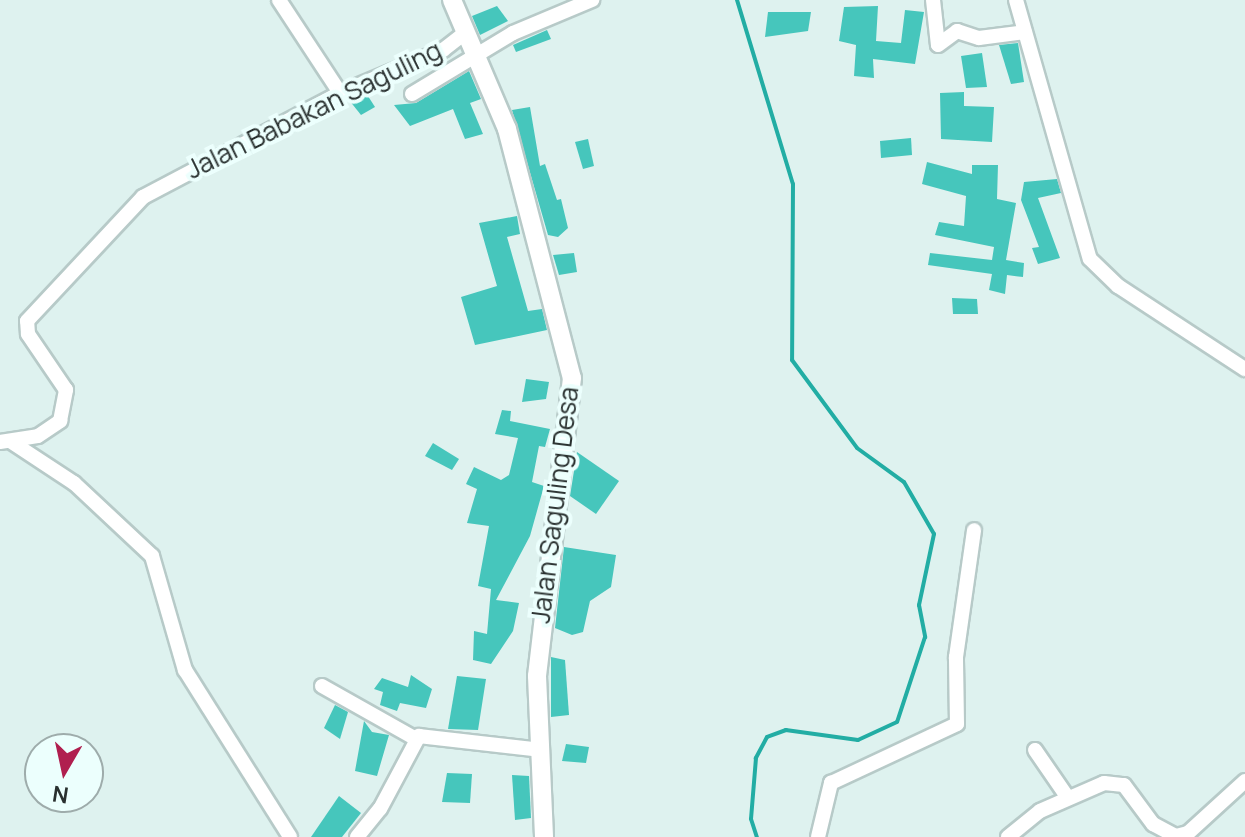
<!DOCTYPE html>
<html>
<head>
<meta charset="utf-8">
<style>
	body { margin:0 }
	#map { position:relative; width:1245px; height:837px; overflow:hidden; background:#def2ef; font-family:Manrope,sans-serif }
	div>[style] { position:absolute }
	[style*='--x'] { left:calc(var(--x)*1px); top:calc(var(--y)*1px); width:calc(var(--w)*1px); rotate:calc(var(--a)*1deg) }
	.stream>* { height:4px; margin:-2px; padding:0 2px; transform-origin:2px; border-radius:2px; background:#22ada4 }
	.building>* { inset:0; background:#46c6bc }
	.roads { filter:drop-shadow(2px 0 #b7cac8) drop-shadow(-2px 0 #b7cac8) drop-shadow(0 2px #b7cac8) drop-shadow(0 -2px #b7cac8) }
	.street>* { height:14px; margin:-7px; padding:0 7px; transform-origin:7px; border-radius:7px; background:#fff }
	.secondary>* { height:18px; margin:-9px; padding:0 9px; transform-origin:9px; border-radius:9px; background:#fff }
	span { translate:-50% -50%; white-space:nowrap; text-align:center; line-height:1.15; -webkit-text-stroke:8px #ecfffd; paint-order:stroke }
	.street-label { font-size:26px; color:#29302f }
	.north { position:absolute; left:24px; top:733px; width:80px; height:80px; box-sizing:border-box; background:#ecfffd; border:2px solid #9eacab; border-radius:50%; rotate:189deg; font-size:22px; font-weight:700; line-height:32px; text-align:center; color:#29302f }
	.north::after { content:''; display:block; margin:auto; width:28px; height:36px; background:#b01f4f; clip-path:polygon(50% 0,100% 100%,50% 72%,0 100%) }
</style>
</head>
<body>
<div id="map">
	<div class="stream">
		<i style="--x:737;--y:0;--w:192;--a:73.1"></i>
		<i style="--x:793;--y:184;--w:176;--a:90.3"></i>
		<i style="--x:792;--y:360;--w:109;--a:53.5"></i>
		<i style="--x:857;--y:448;--w:58;--a:35.9"></i>
		<i style="--x:904;--y:482;--w:60;--a:60"></i>
		<i style="--x:934;--y:534;--w:73;--a:101.9"></i>
		<i style="--x:919;--y:605;--w:33;--a:79"></i>
		<i style="--x:925;--y:637;--w:89;--a:108.2"></i>
		<i style="--x:897;--y:722;--w:43;--a:155.2"></i>
		<i style="--x:858;--y:740;--w:73;--a:-172.1"></i>
		<i style="--x:786;--y:730;--w:20;--a:160"></i>
		<i style="--x:767;--y:737;--w:24;--a:118"></i>
		<i style="--x:756;--y:758;--w:61;--a:94.7"></i>
		<i style="--x:751;--y:819;--w:19;--a:72"></i>
	</div>
	<div class="building">
		<i style="clip-path:polygon(497px 6px,508px 21px,480px 35px,472px 16px)"></i>
		<i style="clip-path:polygon(878px 6px,876px 41px,901px 43px,905px 10px,924px 12px,915px 64px,873px 59px,874px 78px,854px 76px,856px 45px,839px 41px,844px 7px)"></i>
		<i style="clip-path:polygon(768px 12px,811px 12px,808px 31px,765px 37px)"></i>
		<i style="clip-path:polygon(547px 30px,551px 39px,516px 52px,513px 45px)"></i>
		<i style="clip-path:polygon(1018px 43px,1024px 82px,1011px 84px,999px 45px)"></i>
		<i style="clip-path:polygon(982px 53px,987px 87px,966px 88px,961px 56px)"></i>
		<i style="clip-path:polygon(469px 71px,481px 99px,470px 103px,483px 134px,465px 139px,453px 109px,410px 126px,394px 105px,416px 103px)"></i>
		<i style="clip-path:polygon(964px 92px,964px 106px,994px 107px,992px 142px,941px 139px,940px 93px)"></i>
		<i style="clip-path:polygon(366px 93px,375px 107px,361px 115px,349px 100px)"></i>
		<i style="clip-path:polygon(530px 107px,540px 166px,545px 164px,557px 200px,561px 199px,568px 228px,558px 237px,548px 235px,512px 110px)"></i>
		<i style="clip-path:polygon(911px 138px,912px 155px,881px 158px,880px 141px)"></i>
		<i style="clip-path:polygon(588px 139px,594px 166px,583px 169px,575px 142px)"></i>
		<i style="clip-path:polygon(927px 162px,972px 174px,972px 165px,998px 165px,997px 199px,1016px 203px,1006px 260px,1024px 263px,1023px 277px,1007px 275px,1005px 294px,989px 290px,992px 274px,928px 265px,930px 253px,992px 260px,994px 247px,935px 235px,939px 222px,964px 226px,966px 196px,922px 184px)"></i>
		<i style="clip-path:polygon(1057px 179px,1061px 193px,1038px 198px,1060px 258px,1038px 264px,1032px 248px,1039px 247px,1021px 200px,1024px 182px)"></i>
		<i style="clip-path:polygon(517px 216px,520px 234px,507px 237px,528px 311px,542px 309px,547px 330px,475px 345px,461px 297px,497px 286px,479px 223px)"></i>
		<i style="clip-path:polygon(574px 253px,577px 272px,559px 275px,553px 255px)"></i>
		<i style="clip-path:polygon(952px 298px,977px 299px,978px 314px,953px 314px)"></i>
		<i style="clip-path:polygon(526px 379px,549px 382px,546px 399px,522px 402px)"></i>
		<i style="clip-path:polygon(502px 410px,511px 411px,510px 421px,550px 429px,545px 447px,539px 446px,532px 482px,544px 486px,530px 536px,496px 600px,519px 603px,513px 631px,491px 664px,473px 660px,474px 631px,487px 634px,491px 589px,478px 586px,489px 526px,467px 523px,477px 489px,466px 484px,474px 467px,501px 480px,509px 475px,518px 438px,495px 434px)"></i>
		<i style="clip-path:polygon(433px 443px,459px 459px,452px 470px,425px 456px)"></i>
		<i style="clip-path:polygon(577px 452px,619px 481px,596px 514px,570px 496px)"></i>
		<i style="clip-path:polygon(564px 547px,616px 555px,611px 587px,590px 601px,583px 632px,572px 635px,555px 628px)"></i>
		<i style="clip-path:polygon(551px 657px,565px 660px,569px 715px,551px 717px)"></i>
		<i style="clip-path:polygon(411px 675px,432px 689px,426px 708px,400px 703px,397px 711px,380px 705px,383px 692px,374px 689px,382px 678px,408px 687px)"></i>
		<i style="clip-path:polygon(457px 676px,486px 679px,478px 730px,448px 729px)"></i>
		<i style="clip-path:polygon(335px 705px,348px 712px,340px 739px,324px 728px)"></i>
		<i style="clip-path:polygon(364px 721px,372px 732px,389px 735px,377px 776px,355px 771px)"></i>
		<i style="clip-path:polygon(566px 744px,589px 747px,586px 763px,562px 761px)"></i>
		<i style="clip-path:polygon(447px 773px,472px 774px,470px 803px,442px 802px)"></i>
		<i style="clip-path:polygon(512px 775px,529px 776px,531px 818px,515px 820px)"></i>
		<i style="clip-path:polygon(339px 796px,361px 813px,342px 837px,311px 837px)"></i>
	</div>
	<div class="roads">
		<div class="street">
			<i style="--x:279;--y:0;--w:111;--a:56.7"></i>
			<i style="--x:933;--y:0;--w:45;--a:83.7"></i>
			<i style="--x:938;--y:45;--w:24;--a:-36"></i>
			<i style="--x:957;--y:31;--w:23;--a:18"></i>
			<i style="--x:979;--y:38;--w:46;--a:-7.4"></i>
			<i style="--x:1016;--y:0;--w:269;--a:74.1"></i>
			<i style="--x:1090;--y:259;--w:39;--a:44"></i>
			<i style="--x:1118;--y:286;--w:152;--a:33.2"></i>
			<i style="--x:412;--y:94;--w:118;--a:-31.1"></i>
			<i style="--x:513;--y:33;--w:86;--a:-22.7"></i>
			<i style="--x:10;--y:441;--w:77;--a:33.3"></i>
			<i style="--x:74;--y:483;--w:107;--a:43.1"></i>
			<i style="--x:152;--y:556;--w:119;--a:73.9"></i>
			<i style="--x:185;--y:670;--w:197;--a:57.8"></i>
			<i style="--x:0;--y:442;--w:38;--a:-9"></i>
			<i style="--x:38;--y:436;--w:27;--a:-34"></i>
			<i style="--x:60;--y:421;--w:32;--a:-79"></i>
			<i style="--x:66;--y:390;--w:68;--a:-124.2"></i>
			<i style="--x:28;--y:334;--w:13;--a:-94"></i>
			<i style="--x:27;--y:321;--w:170;--a:-46.9"></i>
			<i style="--x:143;--y:197;--w:223;--a:-27.8"></i>
			<i style="--x:340;--y:93;--w:112;--a:-22.7"></i>
			<i style="--x:443;--y:50;--w:29;--a:-38"></i>
			<i style="--x:322;--y:686;--w:108;--a:29.4"></i>
			<i style="--x:1035;--y:750;--w:58;--a:55.5"></i>
			<i style="--x:357;--y:837;--w:36;--a:-51"></i>
			<i style="--x:380;--y:809;--w:83;--a:-61.9"></i>
			<i style="--x:419;--y:736;--w:123;--a:6.5"></i>
			<i style="--x:818;--y:837;--w:56;--a:-76.5"></i>
			<i style="--x:831;--y:783;--w:139;--a:-25.1"></i>
			<i style="--x:957;--y:724;--w:67;--a:-90.9"></i>
			<i style="--x:956;--y:657;--w:128;--a:-81.9"></i>
			<i style="--x:1008;--y:837;--w:41;--a:-39.1"></i>
			<i style="--x:1040;--y:811;--w:70;--a:-23.6"></i>
			<i style="--x:1104;--y:783;--w:20;--a:6"></i>
			<i style="--x:1124;--y:785;--w:49;--a:53.4"></i>
			<i style="--x:1153;--y:824;--w:26;--a:28"></i>
			<i style="--x:1176;--y:836;--w:12;--a:-14"></i>
			<i style="--x:1188;--y:833;--w:77;--a:-42.4"></i>
		</div>
		<div class="secondary">
			<i style="--x:452;--y:0;--w:140;--a:66.9"></i>
			<i style="--x:507;--y:129;--w:257;--a:75.4"></i>
			<i style="--x:572;--y:378;--w:300;--a:96.7"></i>
			<i style="--x:537;--y:676;--w:161;--a:87.5"></i>
		</div>
	</div>
	<div class="street-label">
		<span style="left:314px;top:110px;rotate:-26deg">Jalan Babakan Saguling</span>
		<span style="left:555px;top:505px;rotate:-83deg">Jalan Saguling Desa</span>
	</div>
	<div class="north">N</div>
</div>
</body>
</html>
